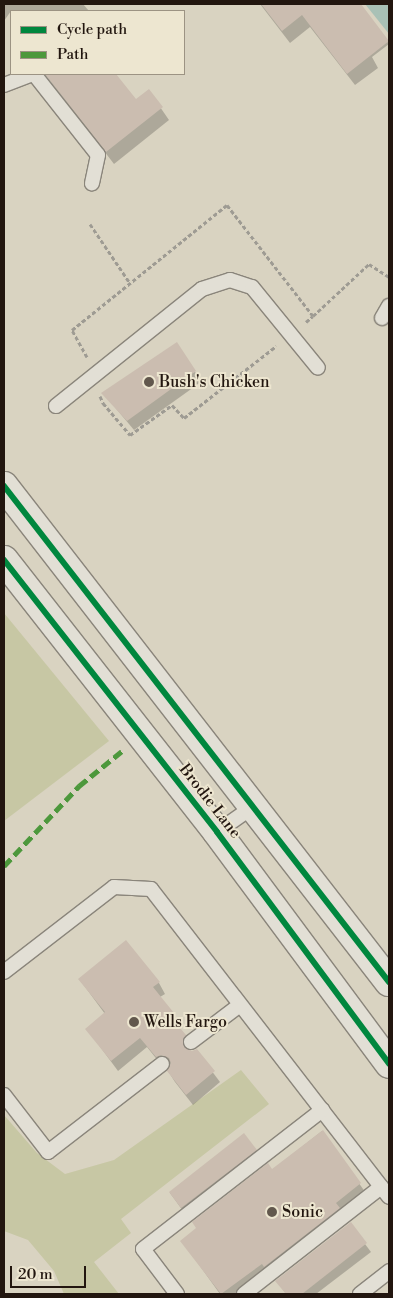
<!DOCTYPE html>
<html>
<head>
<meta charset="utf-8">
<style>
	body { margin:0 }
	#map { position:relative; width:393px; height:1298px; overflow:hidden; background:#d9d3c1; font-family:"Libre Bodoni",serif }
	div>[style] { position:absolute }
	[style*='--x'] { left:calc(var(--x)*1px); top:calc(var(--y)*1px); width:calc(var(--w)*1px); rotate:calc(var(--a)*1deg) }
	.green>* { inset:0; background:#c7c7a4 }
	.water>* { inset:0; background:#a9c1b6 }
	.shadow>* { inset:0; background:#0003 }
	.building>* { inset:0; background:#cbbdb0 }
	.path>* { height:3px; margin-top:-1.5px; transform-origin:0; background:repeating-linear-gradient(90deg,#9e9b93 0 4px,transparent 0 6.5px) }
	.roads { filter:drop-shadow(1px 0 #8a857b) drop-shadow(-1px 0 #8a857b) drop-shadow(0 1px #8a857b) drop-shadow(0 -1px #8a857b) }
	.service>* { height:14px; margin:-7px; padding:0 7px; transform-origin:7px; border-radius:7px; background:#e2dfd5 }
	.secondary>* { height:28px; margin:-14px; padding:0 14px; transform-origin:14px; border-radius:14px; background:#e2dfd5 }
	.quiet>* { height:5px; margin-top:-2.5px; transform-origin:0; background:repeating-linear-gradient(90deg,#4d983c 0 10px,transparent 0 15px) }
	.cycleway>* { height:6px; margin:-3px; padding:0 3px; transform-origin:3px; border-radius:3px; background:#00873e }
	.dots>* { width:14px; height:14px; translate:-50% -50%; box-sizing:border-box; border:2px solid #ede6d0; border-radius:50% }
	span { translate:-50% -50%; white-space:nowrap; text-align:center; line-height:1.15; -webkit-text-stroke:4px #ede6d0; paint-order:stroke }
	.poi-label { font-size:16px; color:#22160f }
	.left { translate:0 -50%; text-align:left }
	.street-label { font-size:16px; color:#22160f }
	.frame { position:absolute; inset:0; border:5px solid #22160f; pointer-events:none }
	.legend { position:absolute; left:10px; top:10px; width:175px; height:65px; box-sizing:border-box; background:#ede6d0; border:1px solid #9c9383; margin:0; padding:6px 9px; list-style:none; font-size:15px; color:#22160f }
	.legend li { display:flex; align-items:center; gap:10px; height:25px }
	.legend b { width:25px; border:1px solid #9c9383 }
	.scale { position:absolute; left:10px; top:1266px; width:76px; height:22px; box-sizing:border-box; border:2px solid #22160f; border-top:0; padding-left:6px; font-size:15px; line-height:18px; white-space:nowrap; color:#22160f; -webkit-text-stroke:4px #ede6d0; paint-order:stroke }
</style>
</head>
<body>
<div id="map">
	<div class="green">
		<i style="clip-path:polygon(4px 613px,109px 741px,4px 821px)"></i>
		<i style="clip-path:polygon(241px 1070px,269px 1104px,121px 1219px,131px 1233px,94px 1262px,119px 1294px,64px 1294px,54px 1271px,28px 1240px,4px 1231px,4px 1115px,37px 1153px,65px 1174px,114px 1160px)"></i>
	</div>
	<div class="water">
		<i style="clip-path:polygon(365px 4px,389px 4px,389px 34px)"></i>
	</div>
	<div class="shadow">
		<i style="clip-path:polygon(4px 4px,83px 4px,89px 11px,11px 11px,4px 21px)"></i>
		<i style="clip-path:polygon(260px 4px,360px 4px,389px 44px,372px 57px,378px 68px,355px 85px,310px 27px,290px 43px)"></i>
		<i style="clip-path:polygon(45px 74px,114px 74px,136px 101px,149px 91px,169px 120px,114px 164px)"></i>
		<i style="clip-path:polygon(195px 372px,201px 382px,134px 430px,103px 393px)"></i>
		<i style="clip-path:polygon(126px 942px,159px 983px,165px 994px,160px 997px,179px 1024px,177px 1026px,191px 1047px,190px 1053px,196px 1050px,220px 1082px,193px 1105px,175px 1082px,168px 1071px,171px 1067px,163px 1067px,147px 1047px,118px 1071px,87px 1029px,105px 1014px,80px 980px)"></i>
		<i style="clip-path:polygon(322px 1131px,368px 1196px,248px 1294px,220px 1294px,182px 1241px)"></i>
		<i style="clip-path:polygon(256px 1150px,260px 1158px,186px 1215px,170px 1193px)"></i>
		<i style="clip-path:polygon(350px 1224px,371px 1252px,316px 1294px,286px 1294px,277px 1281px)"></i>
	</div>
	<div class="building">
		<i style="clip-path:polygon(261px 4px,361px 4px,389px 41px,347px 74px,302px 15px,282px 31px)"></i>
		<i style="clip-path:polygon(45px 74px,116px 74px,136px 99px,149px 89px,163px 107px,106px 152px)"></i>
		<i style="clip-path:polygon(177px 342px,196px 371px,127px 421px,101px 393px)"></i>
		<i style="clip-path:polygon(126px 940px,160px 982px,153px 987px,174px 1013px,170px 1016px,186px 1035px,184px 1047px,192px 1051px,197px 1049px,215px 1071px,186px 1095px,167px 1071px,171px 1063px,169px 1058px,161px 1055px,156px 1057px,140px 1038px,111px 1061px,85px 1029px,105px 1012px,78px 979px)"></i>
		<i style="clip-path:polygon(323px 1130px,361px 1183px,336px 1203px,340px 1208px,264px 1267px,262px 1264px,221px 1294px,180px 1241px,196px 1228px,192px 1222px,268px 1163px,272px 1169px)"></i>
		<i style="clip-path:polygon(244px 1133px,257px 1150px,181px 1208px,169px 1192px)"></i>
		<i style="clip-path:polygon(351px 1222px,367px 1243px,302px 1294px,286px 1294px,275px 1281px)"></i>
	</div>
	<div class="path">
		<i style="--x:90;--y:224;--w:71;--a:55.9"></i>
		<i style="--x:306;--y:322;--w:9;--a:-41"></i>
		<i style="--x:87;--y:357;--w:31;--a:-119"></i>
		<i style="--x:72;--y:330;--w:199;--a:-38.9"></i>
		<i style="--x:227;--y:205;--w:140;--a:52.2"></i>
		<i style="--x:313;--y:316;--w:76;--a:-42.9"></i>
		<i style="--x:369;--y:264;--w:24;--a:33"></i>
		<i style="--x:100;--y:396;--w:8;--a:67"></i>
		<i style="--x:103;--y:403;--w:42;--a:49.8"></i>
		<i style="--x:130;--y:435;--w:52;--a:-35.5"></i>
		<i style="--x:172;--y:405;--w:18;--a:47"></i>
		<i style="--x:184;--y:418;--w:117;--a:-38"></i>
	</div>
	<div class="roads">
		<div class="service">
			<i style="--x:34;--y:74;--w:103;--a:51.7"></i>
			<i style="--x:98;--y:155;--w:29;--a:102"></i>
			<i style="--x:4;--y:85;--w:30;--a:-21"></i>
			<i style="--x:382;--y:318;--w:14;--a:-60"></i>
			<i style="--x:56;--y:406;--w:187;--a:-38.7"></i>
			<i style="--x:202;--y:289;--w:29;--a:-18"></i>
			<i style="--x:230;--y:280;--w:23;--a:18"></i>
			<i style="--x:252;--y:287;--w:104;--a:50.8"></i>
			<i style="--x:217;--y:832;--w:42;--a:-35.2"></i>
			<i style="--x:4;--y:972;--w:139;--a:-37.7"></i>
			<i style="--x:114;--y:887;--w:37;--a:3"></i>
			<i style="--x:151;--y:889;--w:389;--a:52.3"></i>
			<i style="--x:191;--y:1042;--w:61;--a:-37.1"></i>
			<i style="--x:4;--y:1095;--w:72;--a:52.3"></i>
			<i style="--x:48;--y:1152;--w:144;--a:-37.7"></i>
			<i style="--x:177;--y:1294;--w:56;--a:-127.1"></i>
			<i style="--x:143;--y:1249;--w:227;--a:-37.8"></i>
			<i style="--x:244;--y:1294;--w:174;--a:-38"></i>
			<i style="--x:360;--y:1294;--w:37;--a:-38"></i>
		</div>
		<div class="secondary">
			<i style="--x:4;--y:486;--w:628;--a:52.18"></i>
			<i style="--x:4;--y:560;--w:345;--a:51.9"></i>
			<i style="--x:217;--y:832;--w:289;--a:53.4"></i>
		</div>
	</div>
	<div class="quiet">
		<i style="--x:4;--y:866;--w:110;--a:-46.8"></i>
		<i style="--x:79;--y:786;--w:55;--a:-39.1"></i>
	</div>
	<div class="cycleway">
		<i style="--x:4;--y:486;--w:628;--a:52.18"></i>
		<i style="--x:4;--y:560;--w:345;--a:51.9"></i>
		<i style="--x:217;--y:832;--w:289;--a:53.4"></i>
	</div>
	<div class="dots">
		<i style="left:149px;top:382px;background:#62584d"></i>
		<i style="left:134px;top:1022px;background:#62584d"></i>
		<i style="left:272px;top:1212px;background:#62584d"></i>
	</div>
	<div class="poi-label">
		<span class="left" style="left:159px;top:382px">Bush's Chicken</span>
		<span class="left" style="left:144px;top:1022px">Wells Fargo</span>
		<span class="left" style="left:282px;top:1212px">Sonic</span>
	</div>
	<div class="street-label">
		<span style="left:210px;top:801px;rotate:52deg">Brodie Lane</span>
	</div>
	<div class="frame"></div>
	<ul class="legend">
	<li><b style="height:6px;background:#00873e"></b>Cycle path</li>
	<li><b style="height:6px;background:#4d983c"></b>Path</li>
	</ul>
	<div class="scale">20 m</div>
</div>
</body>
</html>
